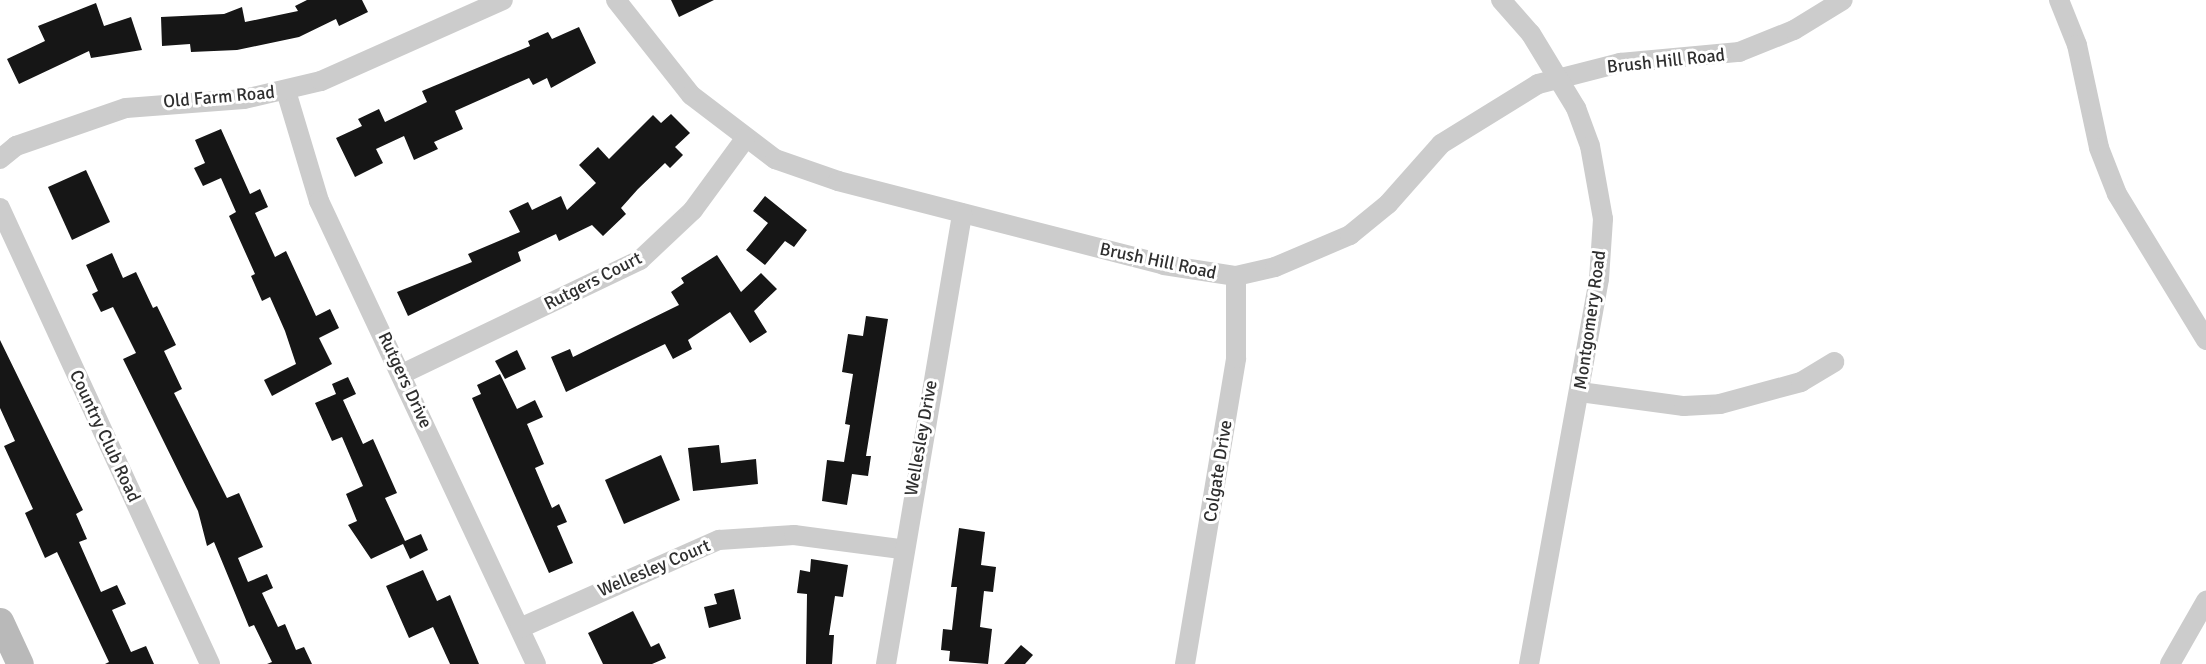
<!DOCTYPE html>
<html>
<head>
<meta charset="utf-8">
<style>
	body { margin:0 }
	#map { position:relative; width:2206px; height:664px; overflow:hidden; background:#fff; font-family:Signika,sans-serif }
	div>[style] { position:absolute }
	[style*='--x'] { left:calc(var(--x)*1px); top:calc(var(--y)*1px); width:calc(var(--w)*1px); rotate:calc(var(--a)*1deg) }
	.building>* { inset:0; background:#161616 }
	.minor>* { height:20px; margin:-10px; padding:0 10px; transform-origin:10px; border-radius:10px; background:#ccc }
	.secondary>* { height:27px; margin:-13.5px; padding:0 13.5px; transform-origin:13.5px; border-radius:13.5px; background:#b9b9b9 }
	span { translate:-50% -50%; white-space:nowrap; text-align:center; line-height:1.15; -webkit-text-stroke:6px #fff; paint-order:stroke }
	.street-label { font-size:18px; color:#2f2f2f }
</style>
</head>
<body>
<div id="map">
	<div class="building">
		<i style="clip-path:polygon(307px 0,362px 0,368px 12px,339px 26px,336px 19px,299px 37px,237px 50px,191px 52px,190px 44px,162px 46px,161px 17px,224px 14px,242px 7px,245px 22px,298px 11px,295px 6px)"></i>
		<i style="clip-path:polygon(671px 0,714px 0,679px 17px)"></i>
		<i style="clip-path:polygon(96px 3px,104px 26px,131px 17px,142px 50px,91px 58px,89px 51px,19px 84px,7px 59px,45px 41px,38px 26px)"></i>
		<i style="clip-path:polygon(579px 27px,596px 63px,551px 88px,547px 78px,533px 85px,529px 78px,455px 111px,463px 129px,434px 142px,438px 149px,414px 160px,404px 136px,376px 149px,383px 163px,355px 177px,336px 138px,362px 126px,358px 119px,379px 109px,385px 122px,427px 102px,422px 91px,530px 46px,528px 41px,548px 32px,552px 39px)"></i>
		<i style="clip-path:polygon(671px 114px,690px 133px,675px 147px,683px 155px,670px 168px,665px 163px,638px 189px,621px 208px,626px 214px,603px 236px,592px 225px,559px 241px,556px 234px,518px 252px,521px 261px,408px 316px,397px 292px,472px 262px,468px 254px,520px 232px,509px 211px,528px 202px,532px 210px,561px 196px,567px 210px,596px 183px,579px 165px,598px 147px,609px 159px,653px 115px,661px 123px)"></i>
		<i style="clip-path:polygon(221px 129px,250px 194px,260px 189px,268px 207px,255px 213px,275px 257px,286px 251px,316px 316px,330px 309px,339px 328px,319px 338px,332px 364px,272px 396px,264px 380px,296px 364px,285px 331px,270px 297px,262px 301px,251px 276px,255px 274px,229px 216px,236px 212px,221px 178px,203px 186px,194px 168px,205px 163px,195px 140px)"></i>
		<i style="clip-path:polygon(86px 170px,110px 222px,72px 240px,48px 187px)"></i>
		<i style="clip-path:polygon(765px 196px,807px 230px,794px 247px,785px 241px,765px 265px,746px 250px,768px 223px,753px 211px)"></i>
		<i style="clip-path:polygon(112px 253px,123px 278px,136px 272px,153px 308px,157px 306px,176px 345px,164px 351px,182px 389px,174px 393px,227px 498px,239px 493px,263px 547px,238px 558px,248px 582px,267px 574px,273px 588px,262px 593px,278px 627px,285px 624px,296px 650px,304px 647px,312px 664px,267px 664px,272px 662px,254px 625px,249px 627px,214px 542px,207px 546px,198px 511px,123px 359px,136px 353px,113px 307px,101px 312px,92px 294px,98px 291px,86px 265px)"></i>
		<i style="clip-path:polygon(717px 255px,741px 292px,761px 273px,777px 289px,754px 311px,767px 332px,750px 343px,730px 312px,688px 340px,692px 349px,673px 359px,665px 344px,566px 392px,551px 357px,570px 349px,573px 357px,679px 305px,671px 292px,684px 283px,681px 278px)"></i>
		<i style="clip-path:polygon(866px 316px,888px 319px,866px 456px,871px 456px,868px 476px,852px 474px,847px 505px,822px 501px,827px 460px,844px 462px,850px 425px,845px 424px,853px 374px,842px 372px,848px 334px,863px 336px)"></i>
		<i style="clip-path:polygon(0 340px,83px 510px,76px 514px,87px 539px,79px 542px,101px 592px,117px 585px,126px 604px,112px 610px,131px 652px,146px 646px,154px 664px,105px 664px,109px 662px,57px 552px,45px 558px,25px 513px,33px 509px,4px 446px,15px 441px,0 408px)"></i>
		<i style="clip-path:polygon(517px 350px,526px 369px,505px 379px,495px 361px)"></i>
		<i style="clip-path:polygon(500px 374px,517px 409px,535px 400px,543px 417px,527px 424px,544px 464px,535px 468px,552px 508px,559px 504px,567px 522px,557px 526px,573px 563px,549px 573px,472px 398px,481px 394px,477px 385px)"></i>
		<i style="clip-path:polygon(348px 377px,356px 394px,343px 400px,363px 444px,373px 439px,397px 493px,385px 498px,405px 541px,421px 534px,428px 550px,410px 559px,403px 544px,371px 559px,348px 525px,357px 521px,346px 494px,363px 486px,342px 437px,332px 441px,315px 403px,336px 394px,332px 384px)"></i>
		<i style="clip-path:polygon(719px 445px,721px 463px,756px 459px,758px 484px,693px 491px,688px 448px)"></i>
		<i style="clip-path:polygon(661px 455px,680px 500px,624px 524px,605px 480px)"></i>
		<i style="clip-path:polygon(959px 528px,985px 532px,981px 565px,996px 567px,993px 592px,984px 591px,980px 627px,992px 629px,988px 664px,949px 661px,950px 651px,941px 650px,943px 629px,952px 630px,957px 587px,951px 587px)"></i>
		<i style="clip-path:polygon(811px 559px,848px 565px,843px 597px,835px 596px,829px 635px,834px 635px,832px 664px,806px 664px,807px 594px,797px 593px,800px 570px,810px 572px)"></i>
		<i style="clip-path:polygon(423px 570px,437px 601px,450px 595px,479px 664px,450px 664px,433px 627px,409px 638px,386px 586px)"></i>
		<i style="clip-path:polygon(734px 589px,741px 619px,709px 628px,704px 607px,717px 604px,714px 594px)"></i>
		<i style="clip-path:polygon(633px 611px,651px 647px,659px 643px,666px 658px,652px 664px,603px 664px,588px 633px)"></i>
		<i style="clip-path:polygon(1021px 645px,1033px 655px,1025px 664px,1004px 664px)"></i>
	</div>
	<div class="minor">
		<i style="--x:616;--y:0;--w:121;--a:51.7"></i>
		<i style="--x:691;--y:95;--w:106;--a:37.3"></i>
		<i style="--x:775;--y:159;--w:67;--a:19.2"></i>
		<i style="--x:838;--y:181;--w:337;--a:14.4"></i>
		<i style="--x:1164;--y:265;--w:73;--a:8.7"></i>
		<i style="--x:1236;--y:276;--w:40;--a:-13"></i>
		<i style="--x:1275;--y:267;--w:82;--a:-23.1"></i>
		<i style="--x:1350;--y:235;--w:49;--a:-39.2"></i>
		<i style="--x:1388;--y:204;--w:80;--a:-48.5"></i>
		<i style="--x:1441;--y:144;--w:114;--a:-31.7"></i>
		<i style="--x:1538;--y:84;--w:85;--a:-14.4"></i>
		<i style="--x:1620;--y:63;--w:120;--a:-5.3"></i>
		<i style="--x:1739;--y:52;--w:59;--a:-21.8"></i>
		<i style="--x:1794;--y:30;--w:57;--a:-31.5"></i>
		<i style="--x:1501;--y:0;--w:45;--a:48.6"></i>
		<i style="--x:1531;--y:34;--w:87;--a:58.7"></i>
		<i style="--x:1576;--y:108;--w:40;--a:69.8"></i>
		<i style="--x:1590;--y:146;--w:74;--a:79.9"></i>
		<i style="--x:1603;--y:219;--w:60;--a:93.8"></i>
		<i style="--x:1599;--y:279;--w:391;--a:100.3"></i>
		<i style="--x:2059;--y:0;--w:48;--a:68.2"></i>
		<i style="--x:2077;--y:45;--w:105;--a:77.9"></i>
		<i style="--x:2099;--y:148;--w:49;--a:68.6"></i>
		<i style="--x:2117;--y:194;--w:171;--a:58.6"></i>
		<i style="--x:286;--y:91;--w:115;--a:73.3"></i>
		<i style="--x:319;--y:201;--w:511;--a:64.89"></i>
		<i style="--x:0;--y:159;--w:21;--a:-39"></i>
		<i style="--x:16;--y:146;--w:116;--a:-19.1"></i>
		<i style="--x:126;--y:108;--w:118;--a:-4.4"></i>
		<i style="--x:244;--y:99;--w:79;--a:-13.2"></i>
		<i style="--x:321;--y:81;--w:199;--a:-24"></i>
		<i style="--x:0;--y:208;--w:502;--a:65.27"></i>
		<i style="--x:402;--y:374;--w:264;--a:-25.6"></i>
		<i style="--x:640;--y:260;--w:73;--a:-43.3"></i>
		<i style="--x:693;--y:210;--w:88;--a:-53.8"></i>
		<i style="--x:1580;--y:392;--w:105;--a:7.7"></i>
		<i style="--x:1684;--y:406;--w:36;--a:-3"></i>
		<i style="--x:1720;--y:404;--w:84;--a:-15.2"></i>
		<i style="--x:1801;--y:382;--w:39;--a:-31"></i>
		<i style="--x:520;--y:628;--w:218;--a:-23.9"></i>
		<i style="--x:719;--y:540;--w:75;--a:-3.8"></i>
		<i style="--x:794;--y:535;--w:108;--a:7.5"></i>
		<i style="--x:886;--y:664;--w:457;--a:-80.4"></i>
		<i style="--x:1185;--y:664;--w:310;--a:-80.5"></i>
		<i style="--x:1236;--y:358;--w:82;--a:-90"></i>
		<i style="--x:2170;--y:664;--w:73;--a:-60.3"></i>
	</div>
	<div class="secondary">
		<i style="--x:0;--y:621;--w:47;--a:65.1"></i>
	</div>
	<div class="street-label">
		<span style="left:1666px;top:61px;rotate:-6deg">Brush Hill Road</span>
		<span style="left:219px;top:97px;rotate:-5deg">Old Farm Road</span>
		<span style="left:1158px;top:261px;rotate:12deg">Brush Hill Road</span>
		<span style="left:593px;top:281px;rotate:-27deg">Rutgers Court</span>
		<span style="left:1590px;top:320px;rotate:-82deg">Montgomery Road</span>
		<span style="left:405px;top:380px;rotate:65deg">Rutgers Drive</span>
		<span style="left:105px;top:436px;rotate:65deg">Country Club Road</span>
		<span style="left:921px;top:438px;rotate:-80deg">Wellesley Drive</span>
		<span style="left:1218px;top:471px;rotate:-81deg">Colgate Drive</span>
		<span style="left:654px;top:568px;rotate:-23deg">Wellesley Court</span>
	</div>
</div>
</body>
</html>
